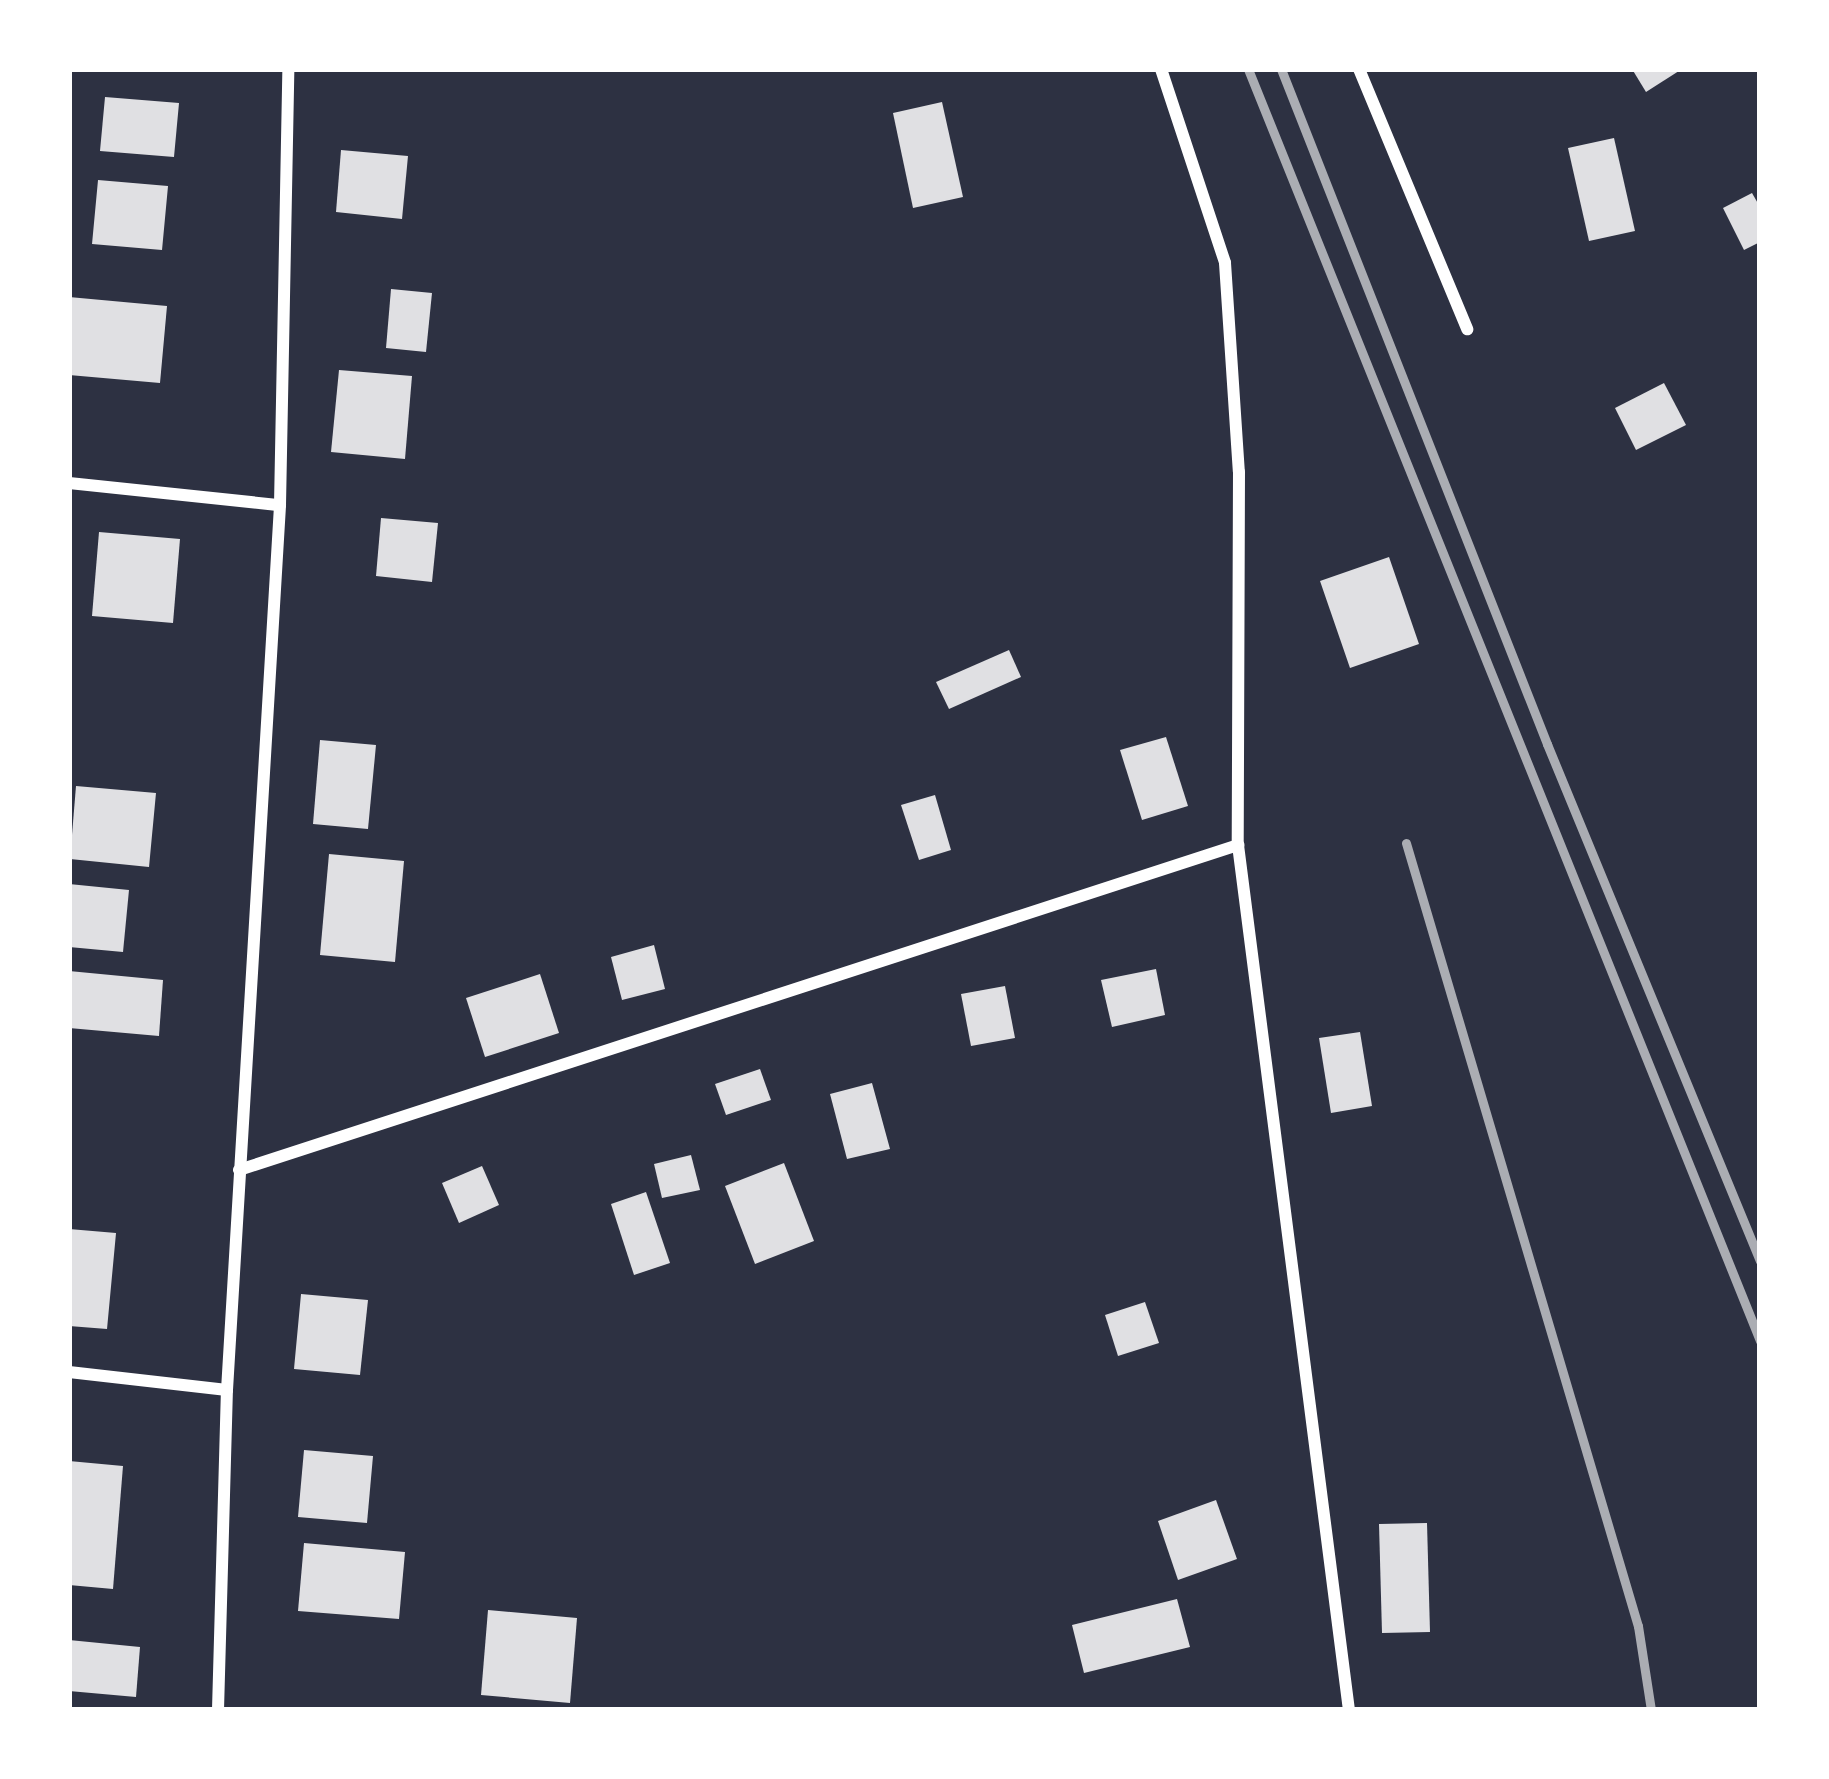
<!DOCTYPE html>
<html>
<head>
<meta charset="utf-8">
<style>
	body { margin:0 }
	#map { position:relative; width:1829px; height:1779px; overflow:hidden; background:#2d3142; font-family:"Source Sans 3",sans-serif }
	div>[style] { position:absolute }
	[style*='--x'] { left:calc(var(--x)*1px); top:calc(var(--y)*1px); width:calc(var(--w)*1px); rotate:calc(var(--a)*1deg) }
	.building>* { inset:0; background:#e0e0e3 }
	.minor>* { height:12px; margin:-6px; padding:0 6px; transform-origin:6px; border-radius:6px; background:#fff }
	.rail>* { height:9px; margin:-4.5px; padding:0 4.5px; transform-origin:4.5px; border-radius:4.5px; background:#abadb3 }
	span { translate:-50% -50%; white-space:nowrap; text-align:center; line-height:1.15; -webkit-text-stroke:9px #fff; paint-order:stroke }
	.frame { position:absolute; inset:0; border:72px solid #fff; pointer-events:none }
</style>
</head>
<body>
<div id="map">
	<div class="building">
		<i style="clip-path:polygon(1632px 69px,1682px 69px,1646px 92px)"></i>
		<i style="clip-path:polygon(105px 97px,179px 103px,174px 157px,100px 151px)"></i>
		<i style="clip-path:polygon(942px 102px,963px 197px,913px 208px,893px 113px)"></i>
		<i style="clip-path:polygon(1614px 138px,1635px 231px,1589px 241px,1568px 148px)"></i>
		<i style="clip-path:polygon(341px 150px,408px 156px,402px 219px,336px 212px)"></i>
		<i style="clip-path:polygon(98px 180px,168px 186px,162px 250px,92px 244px)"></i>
		<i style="clip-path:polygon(1752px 193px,1760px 207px,1760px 242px,1744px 250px,1723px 208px)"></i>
		<i style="clip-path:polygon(391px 289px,432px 293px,426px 352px,386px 348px)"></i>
		<i style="clip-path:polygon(69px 297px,167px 306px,160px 383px,69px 375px)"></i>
		<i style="clip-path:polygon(339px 370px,412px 376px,405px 459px,331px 452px)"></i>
		<i style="clip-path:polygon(1664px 383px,1686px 425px,1636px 450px,1615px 408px)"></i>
		<i style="clip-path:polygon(381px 518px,438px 523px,432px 582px,376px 576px)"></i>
		<i style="clip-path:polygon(99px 532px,180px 539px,173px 623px,92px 616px)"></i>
		<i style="clip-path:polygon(1389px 557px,1419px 644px,1350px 668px,1320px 581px)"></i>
		<i style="clip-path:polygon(1009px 650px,1021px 677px,949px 709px,936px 682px)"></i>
		<i style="clip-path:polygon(1166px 737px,1188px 806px,1142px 820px,1120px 750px)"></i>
		<i style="clip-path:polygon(320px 740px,376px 745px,368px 829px,313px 824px)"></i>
		<i style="clip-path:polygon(76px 786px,156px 793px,149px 867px,70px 859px)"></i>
		<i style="clip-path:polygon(935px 795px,951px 850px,919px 860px,901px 805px)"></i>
		<i style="clip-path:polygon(329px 854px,404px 861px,395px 962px,320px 955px)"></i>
		<i style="clip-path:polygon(69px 884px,129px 890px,123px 952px,69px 947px)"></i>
		<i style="clip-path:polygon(654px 945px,665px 989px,622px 1000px,611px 957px)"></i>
		<i style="clip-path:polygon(1156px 969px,1165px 1015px,1112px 1027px,1101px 980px)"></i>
		<i style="clip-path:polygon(69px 971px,163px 980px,159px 1036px,69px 1028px)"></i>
		<i style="clip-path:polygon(540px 974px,559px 1033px,485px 1057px,466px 998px)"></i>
		<i style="clip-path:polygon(1005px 986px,1015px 1038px,971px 1046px,961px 994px)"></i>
		<i style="clip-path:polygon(1360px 1032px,1372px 1106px,1331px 1113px,1319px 1038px)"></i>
		<i style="clip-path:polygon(760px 1069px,771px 1100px,726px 1115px,715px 1084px)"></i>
		<i style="clip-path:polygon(872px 1083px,890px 1149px,847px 1159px,830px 1094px)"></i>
		<i style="clip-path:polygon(691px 1155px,700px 1190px,662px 1198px,654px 1164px)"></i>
		<i style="clip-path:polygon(784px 1163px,814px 1241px,755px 1264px,725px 1186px)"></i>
		<i style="clip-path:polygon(482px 1166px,499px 1205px,459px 1223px,442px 1183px)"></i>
		<i style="clip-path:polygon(646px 1192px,670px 1263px,634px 1275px,611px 1204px)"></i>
		<i style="clip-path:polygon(69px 1229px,116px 1233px,107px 1329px,69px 1326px)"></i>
		<i style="clip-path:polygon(301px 1294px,368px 1300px,360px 1375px,294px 1369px)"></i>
		<i style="clip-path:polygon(1145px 1302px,1159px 1343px,1118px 1356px,1105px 1315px)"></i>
		<i style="clip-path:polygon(304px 1450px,373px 1456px,367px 1523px,298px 1517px)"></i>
		<i style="clip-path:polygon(69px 1461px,123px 1466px,113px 1589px,69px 1585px)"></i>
		<i style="clip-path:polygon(1216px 1500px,1237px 1559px,1178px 1580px,1158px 1521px)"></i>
		<i style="clip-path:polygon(1427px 1523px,1430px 1632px,1382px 1633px,1379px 1524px)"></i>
		<i style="clip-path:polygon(304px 1543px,405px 1552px,399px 1619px,298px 1611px)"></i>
		<i style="clip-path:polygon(1177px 1599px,1190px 1647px,1084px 1673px,1072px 1625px)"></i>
		<i style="clip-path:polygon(488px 1610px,577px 1618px,570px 1703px,481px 1695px)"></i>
		<i style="clip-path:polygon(69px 1640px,140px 1647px,136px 1697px,69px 1691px)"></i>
	</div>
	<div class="minor">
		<i style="--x:1161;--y:69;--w:204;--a:71.7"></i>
		<i style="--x:1225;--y:263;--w:209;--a:86.2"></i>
		<i style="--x:1239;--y:472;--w:373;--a:90.2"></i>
		<i style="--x:1238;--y:845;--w:872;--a:82.69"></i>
		<i style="--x:1359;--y:69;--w:282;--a:67.4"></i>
		<i style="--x:69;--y:483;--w:212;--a:6"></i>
		<i style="--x:239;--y:1170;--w:1051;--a:-18.02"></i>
		<i style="--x:69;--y:1372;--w:159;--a:6.5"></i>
		<i style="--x:218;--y:1710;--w:320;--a:-88.4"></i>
		<i style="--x:227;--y:1390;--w:887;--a:-86.57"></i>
		<i style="--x:280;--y:505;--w:436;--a:-88.9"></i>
	</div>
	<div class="rail">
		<i style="--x:1248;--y:69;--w:1371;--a:68.07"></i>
		<i style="--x:1281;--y:69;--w:726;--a:68.49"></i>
		<i style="--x:1547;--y:744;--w:559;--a:67.61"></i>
		<i style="--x:1406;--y:843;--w:817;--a:73.5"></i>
		<i style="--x:1638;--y:1626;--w:85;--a:81.2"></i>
	</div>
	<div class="frame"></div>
</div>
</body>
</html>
